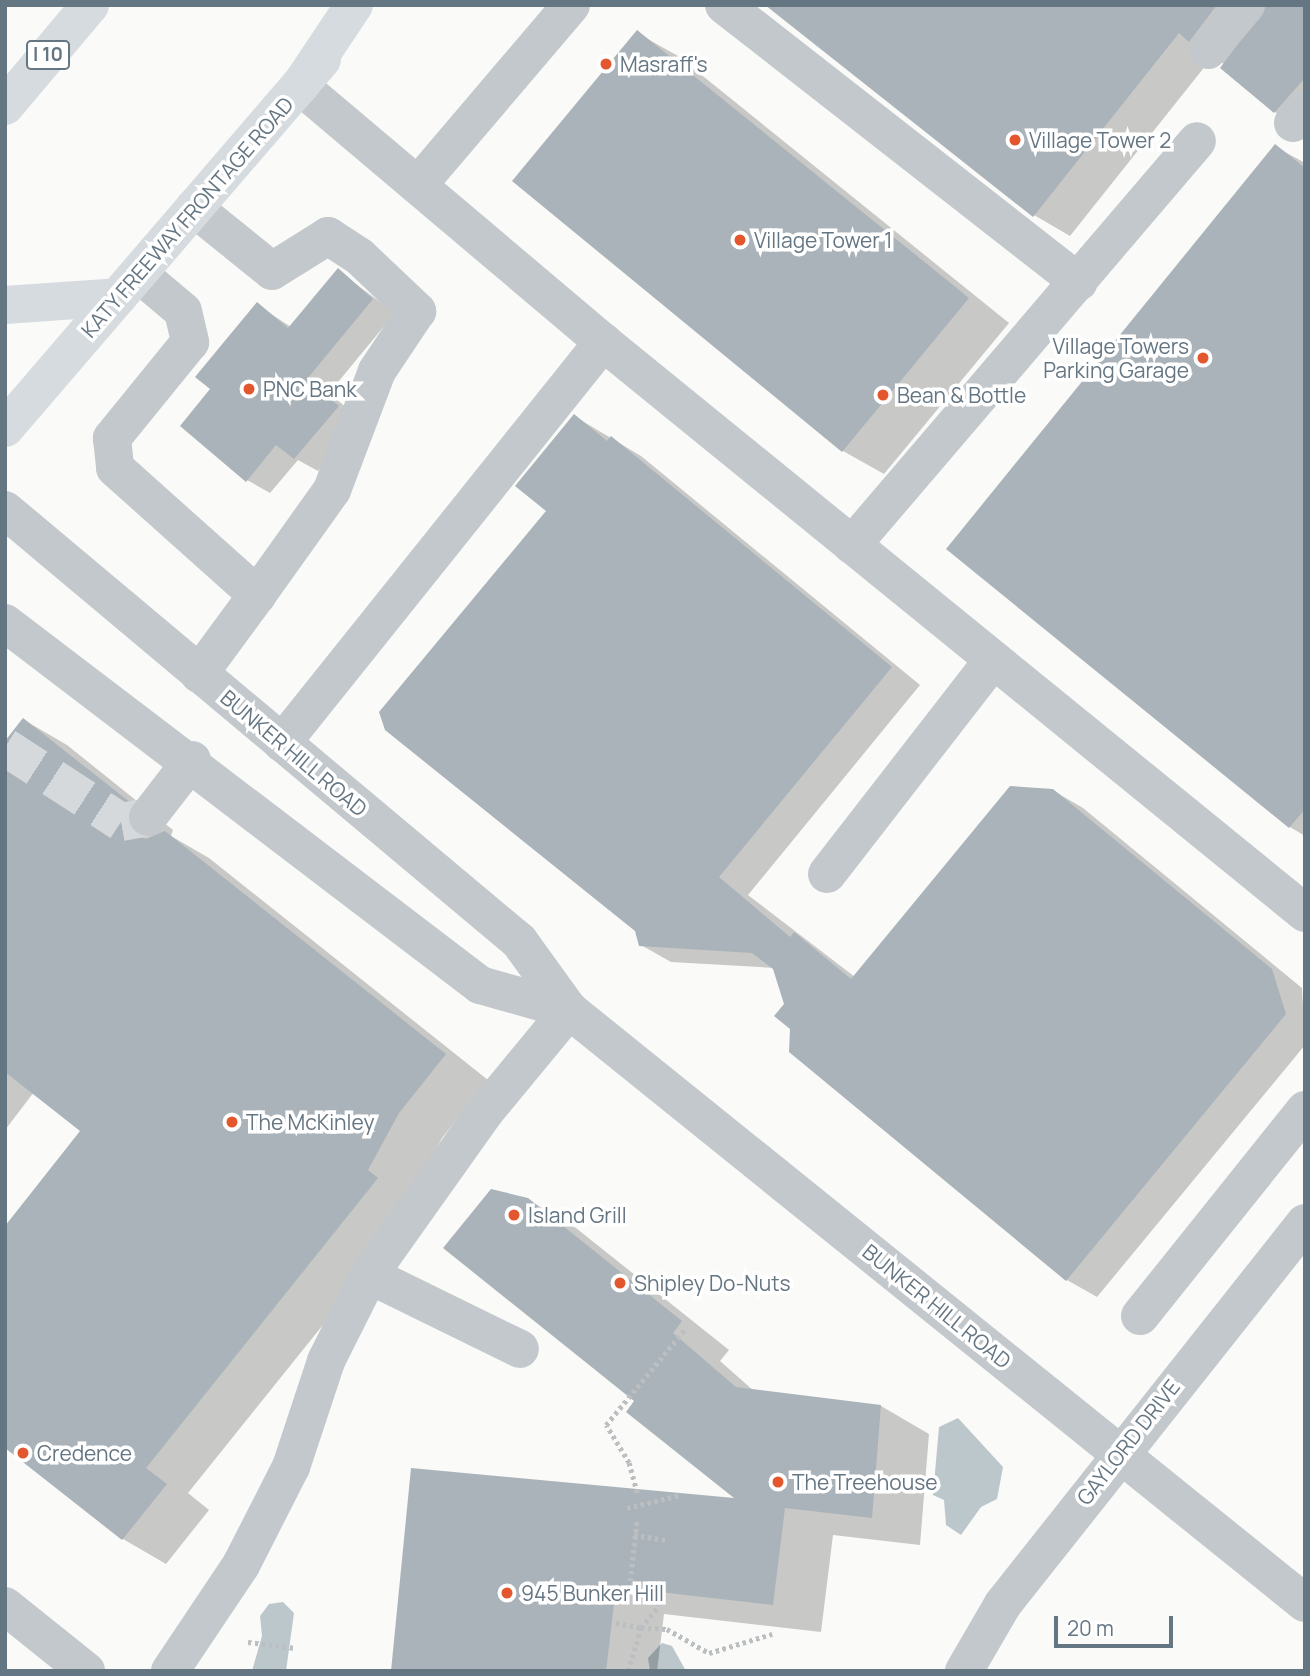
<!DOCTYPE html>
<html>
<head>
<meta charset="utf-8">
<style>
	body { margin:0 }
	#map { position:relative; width:1310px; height:1676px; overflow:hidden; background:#fafaf8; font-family:Manrope,sans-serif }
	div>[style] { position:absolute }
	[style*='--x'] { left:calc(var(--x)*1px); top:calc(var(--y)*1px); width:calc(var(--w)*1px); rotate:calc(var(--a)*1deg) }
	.water>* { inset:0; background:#bbc7cb }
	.shadow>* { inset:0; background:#0003 }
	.building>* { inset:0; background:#aab3b9 }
	.minor-tunnel>* { height:38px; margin-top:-19px; transform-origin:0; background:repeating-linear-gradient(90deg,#d5d9db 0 38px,transparent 0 57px) }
	.path>* { height:4.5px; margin-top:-2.25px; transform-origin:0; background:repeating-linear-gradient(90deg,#bbbfc2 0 3.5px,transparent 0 7px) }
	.minor>* { height:38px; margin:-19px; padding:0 19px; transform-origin:19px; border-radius:19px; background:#c3c8cc }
	.major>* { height:38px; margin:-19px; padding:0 19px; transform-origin:19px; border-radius:19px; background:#d6dbdf }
	.highway>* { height:38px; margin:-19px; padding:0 19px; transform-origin:19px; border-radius:19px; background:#d6dbdf }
	.dots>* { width:19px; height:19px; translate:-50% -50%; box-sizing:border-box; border:4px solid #fff; border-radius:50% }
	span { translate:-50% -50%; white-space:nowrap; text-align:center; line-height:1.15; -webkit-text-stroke:7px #fff; paint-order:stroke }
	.shield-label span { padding:2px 5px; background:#fff; border:2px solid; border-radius:5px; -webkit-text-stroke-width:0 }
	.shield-label { font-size:19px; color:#657683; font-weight:700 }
	.poi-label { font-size:21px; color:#657683 }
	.left { translate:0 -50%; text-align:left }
	.right { translate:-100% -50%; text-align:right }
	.street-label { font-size:21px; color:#657683 }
	.frame { position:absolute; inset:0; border:7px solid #657683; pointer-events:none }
	.scale { position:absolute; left:1054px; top:1616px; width:119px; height:32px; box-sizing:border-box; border:4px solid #657683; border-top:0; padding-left:9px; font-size:21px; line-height:24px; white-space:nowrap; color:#657683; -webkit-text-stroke:5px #fff; paint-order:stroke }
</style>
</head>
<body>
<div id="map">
	<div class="water">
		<i style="clip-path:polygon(958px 1418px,1003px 1467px,997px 1499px,981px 1507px,961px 1535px,946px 1525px,944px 1500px,933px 1495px,939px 1427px)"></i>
		<i style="clip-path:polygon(283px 1602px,294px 1613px,286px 1671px,252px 1671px,262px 1636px,260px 1616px,269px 1604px)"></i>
		<i style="clip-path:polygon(662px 1643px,672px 1646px,686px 1671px,650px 1671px,648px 1658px)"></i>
	</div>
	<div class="shadow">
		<i style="clip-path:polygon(1138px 5px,1305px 5px,1305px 129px,1275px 112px,1214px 55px,1070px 236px,1034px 215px)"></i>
		<i style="clip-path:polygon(637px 33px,678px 56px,1009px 323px,884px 474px,843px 451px,515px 181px)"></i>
		<i style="clip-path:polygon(1276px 147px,1305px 163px,1305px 836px,1290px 827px)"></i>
		<i style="clip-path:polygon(338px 271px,395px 313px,329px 393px,361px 420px,318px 471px,298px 460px,270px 493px,247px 480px,213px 389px,257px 305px,291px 327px)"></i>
		<i style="clip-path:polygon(574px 416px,641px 456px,920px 685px,748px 895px,855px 977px,1052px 790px,1083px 808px,1302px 988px,1305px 1045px,1097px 1297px,1067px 1280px,791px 1051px,792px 1028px,775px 968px,671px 962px,641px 945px,548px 511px)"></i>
		<i style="clip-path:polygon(24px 720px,67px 745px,173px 830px,171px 836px,209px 858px,488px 1080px,442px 1138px,410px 1196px,420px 1204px,188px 1493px,209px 1510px,166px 1564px,123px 1539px,5px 1446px,83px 1131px,34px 1092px,5px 1130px,5px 743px)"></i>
		<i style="clip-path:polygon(527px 1199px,576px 1228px,729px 1350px,720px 1361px,754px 1391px,881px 1406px,929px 1434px,920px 1545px,833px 1535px,821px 1632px,664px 1614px,657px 1671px,393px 1671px,740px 1500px,636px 1401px)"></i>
	</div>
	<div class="building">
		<i style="clip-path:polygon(765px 5px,1217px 5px,1189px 42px,1179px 33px,1033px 217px)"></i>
		<i style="clip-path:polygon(1267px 5px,1305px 5px,1305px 78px,1274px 113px,1220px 68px)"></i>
		<i style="clip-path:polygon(637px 30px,969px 298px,842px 452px,512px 181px)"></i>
		<i style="clip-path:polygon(1275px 144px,1305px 168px,1305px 809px,1289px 828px,946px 549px)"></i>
		<i style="clip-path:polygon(338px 268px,373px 299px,307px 379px,339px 406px,294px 459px,276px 445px,246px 482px,180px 426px,210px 389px,195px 377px,257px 302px,288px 328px)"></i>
		<i style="clip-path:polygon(574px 414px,607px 441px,611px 436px,892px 667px,719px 877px,790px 937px,794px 932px,851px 979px,1010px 786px,1053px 789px,1272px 969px,1286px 1014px,1066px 1281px,789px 1052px,790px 1029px,774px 1016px,784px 1004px,773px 969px,752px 953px,639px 946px,635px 931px,385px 730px,379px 712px,546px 511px,515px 486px)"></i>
		<i style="clip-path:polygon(23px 718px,131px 803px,126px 815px,134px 834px,146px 839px,165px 831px,446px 1054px,399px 1113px,368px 1170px,378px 1178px,146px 1468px,167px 1484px,122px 1540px,5px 1448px,5px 1226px,80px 1131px,5px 1072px,5px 741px)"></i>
		<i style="clip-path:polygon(491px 1189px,528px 1198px,682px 1321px,673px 1333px,736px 1387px,881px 1405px,872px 1518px,785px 1508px,773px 1605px,616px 1587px,606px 1671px,391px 1671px,411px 1468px,734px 1498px,626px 1412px,634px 1401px,443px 1248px)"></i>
	</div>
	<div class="minor-tunnel">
		<i style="--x:5;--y:747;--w:138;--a:32.9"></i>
		<i style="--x:121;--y:822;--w:27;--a:-10"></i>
	</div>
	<div class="path">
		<i style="--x:637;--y:1493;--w:31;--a:-105"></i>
		<i style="--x:629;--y:1463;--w:44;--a:-121.2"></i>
		<i style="--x:606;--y:1425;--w:126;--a:-50.5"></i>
		<i style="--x:627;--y:1508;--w:55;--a:-13.8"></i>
		<i style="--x:634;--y:1535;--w:32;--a:9"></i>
		<i style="--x:616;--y:1623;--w:25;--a:11"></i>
		<i style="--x:641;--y:1628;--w:28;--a:-51"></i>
		<i style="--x:659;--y:1606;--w:7;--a:-98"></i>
		<i style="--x:658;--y:1599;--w:33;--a:-147"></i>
		<i style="--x:630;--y:1581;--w:63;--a:-83.7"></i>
		<i style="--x:248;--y:1642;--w:48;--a:7.1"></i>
		<i style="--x:628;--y:1671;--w:45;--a:-73.2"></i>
		<i style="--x:641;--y:1628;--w:26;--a:2"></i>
		<i style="--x:667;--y:1629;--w:48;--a:29.7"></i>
		<i style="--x:709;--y:1653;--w:66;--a:-16.8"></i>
	</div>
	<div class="minor">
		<i style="--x:724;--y:5;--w:450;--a:38"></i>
		<i style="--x:1208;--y:50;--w:59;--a:-49.8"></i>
		<i style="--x:300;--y:86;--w:397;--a:40.2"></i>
		<i style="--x:1293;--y:123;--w:18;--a:-49"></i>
		<i style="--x:418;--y:185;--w:236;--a:-49.6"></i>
		<i style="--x:194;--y:208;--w:100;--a:38.9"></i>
		<i style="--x:272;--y:271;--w:66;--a:-32"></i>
		<i style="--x:328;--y:236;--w:38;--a:33"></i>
		<i style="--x:360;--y:257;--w:79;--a:43.5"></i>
		<i style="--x:417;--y:311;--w:72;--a:123.7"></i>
		<i style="--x:377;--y:371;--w:127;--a:110.7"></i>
		<i style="--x:332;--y:490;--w:129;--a:125.5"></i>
		<i style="--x:139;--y:274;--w:57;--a:40.1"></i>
		<i style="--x:183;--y:311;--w:32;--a:77"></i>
		<i style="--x:190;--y:342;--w:124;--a:129.1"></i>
		<i style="--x:112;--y:438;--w:30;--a:84"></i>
		<i style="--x:115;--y:468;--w:191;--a:41.8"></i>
		<i style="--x:257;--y:595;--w:98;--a:126.3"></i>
		<i style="--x:5;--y:510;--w:671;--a:39.98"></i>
		<i style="--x:519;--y:941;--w:85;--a:54.1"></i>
		<i style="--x:569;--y:1010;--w:945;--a:38.86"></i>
		<i style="--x:852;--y:545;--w:531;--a:-49.5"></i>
		<i style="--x:5;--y:623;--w:597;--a:37.31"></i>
		<i style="--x:480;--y:985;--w:92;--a:15.7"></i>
		<i style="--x:282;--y:743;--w:514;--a:-51.32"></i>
		<i style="--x:603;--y:342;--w:905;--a:39.12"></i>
		<i style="--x:148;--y:817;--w:72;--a:-52.3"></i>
		<i style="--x:827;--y:874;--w:271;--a:-52.2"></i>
		<i style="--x:369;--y:1275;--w:168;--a:26.1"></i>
		<i style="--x:1140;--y:1316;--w:264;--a:-51.3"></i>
		<i style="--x:5;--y:1606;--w:104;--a:38.7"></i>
		<i style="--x:170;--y:1671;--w:128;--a:-56.2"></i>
		<i style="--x:241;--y:1565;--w:110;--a:-63"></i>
		<i style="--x:291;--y:1467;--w:112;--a:-71.7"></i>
		<i style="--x:326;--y:1361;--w:96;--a:-63.4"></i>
		<i style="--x:369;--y:1275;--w:199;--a:-54.6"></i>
		<i style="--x:484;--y:1113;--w:134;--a:-50.5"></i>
		<i style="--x:964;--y:1671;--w:78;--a:-59.8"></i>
		<i style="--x:1003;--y:1604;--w:486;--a:-51.6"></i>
	</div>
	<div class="major">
		<i style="--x:5;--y:305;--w:113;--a:-4"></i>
		<i style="--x:5;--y:428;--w:486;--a:-49.3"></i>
	</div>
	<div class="highway">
		<i style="--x:300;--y:86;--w:97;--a:-56.3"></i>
		<i style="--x:5;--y:106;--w:132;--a:-49.9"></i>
	</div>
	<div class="dots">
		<i style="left:606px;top:64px;background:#e4572e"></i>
		<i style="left:1015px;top:140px;background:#e4572e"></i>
		<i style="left:740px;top:240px;background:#e4572e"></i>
		<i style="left:1203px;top:358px;background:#e4572e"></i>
		<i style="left:249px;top:389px;background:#e4572e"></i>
		<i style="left:883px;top:395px;background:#e4572e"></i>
		<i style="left:232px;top:1122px;background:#e4572e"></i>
		<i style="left:514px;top:1215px;background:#e4572e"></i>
		<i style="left:620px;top:1283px;background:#e4572e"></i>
		<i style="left:23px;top:1453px;background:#e4572e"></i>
		<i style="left:778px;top:1482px;background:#e4572e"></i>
		<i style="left:507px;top:1593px;background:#e4572e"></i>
	</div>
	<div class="shield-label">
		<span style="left:48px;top:55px">I 10</span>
	</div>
	<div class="poi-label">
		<span class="left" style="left:620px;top:64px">Masraff's</span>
		<span class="left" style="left:1029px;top:140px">Village Tower 2</span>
		<span class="left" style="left:754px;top:240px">Village Tower 1</span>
		<span class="right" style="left:1189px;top:358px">Village Towers<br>Parking Garage</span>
		<span class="left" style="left:263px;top:389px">PNC Bank</span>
		<span class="left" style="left:897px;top:395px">Bean &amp; Bottle</span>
		<span class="left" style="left:246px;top:1122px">The McKinley</span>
		<span class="left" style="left:528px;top:1215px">Island Grill</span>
		<span class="left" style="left:634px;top:1283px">Shipley Do-Nuts</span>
		<span class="left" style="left:37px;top:1453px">Credence</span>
		<span class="left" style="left:792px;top:1482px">The Treehouse</span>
		<span class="left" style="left:521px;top:1593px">945 Bunker Hill</span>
	</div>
	<div class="street-label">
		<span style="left:187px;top:217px;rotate:-49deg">KATY FREEWAY FRONTAGE ROAD</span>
		<span style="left:294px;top:753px;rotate:40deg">BUNKER HILL ROAD</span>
		<span style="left:937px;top:1306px;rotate:39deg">BUNKER HILL ROAD</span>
		<span style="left:1128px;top:1442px;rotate:-52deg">GAYLORD DRIVE</span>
	</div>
	<div class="frame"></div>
	<div class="scale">20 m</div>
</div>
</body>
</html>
